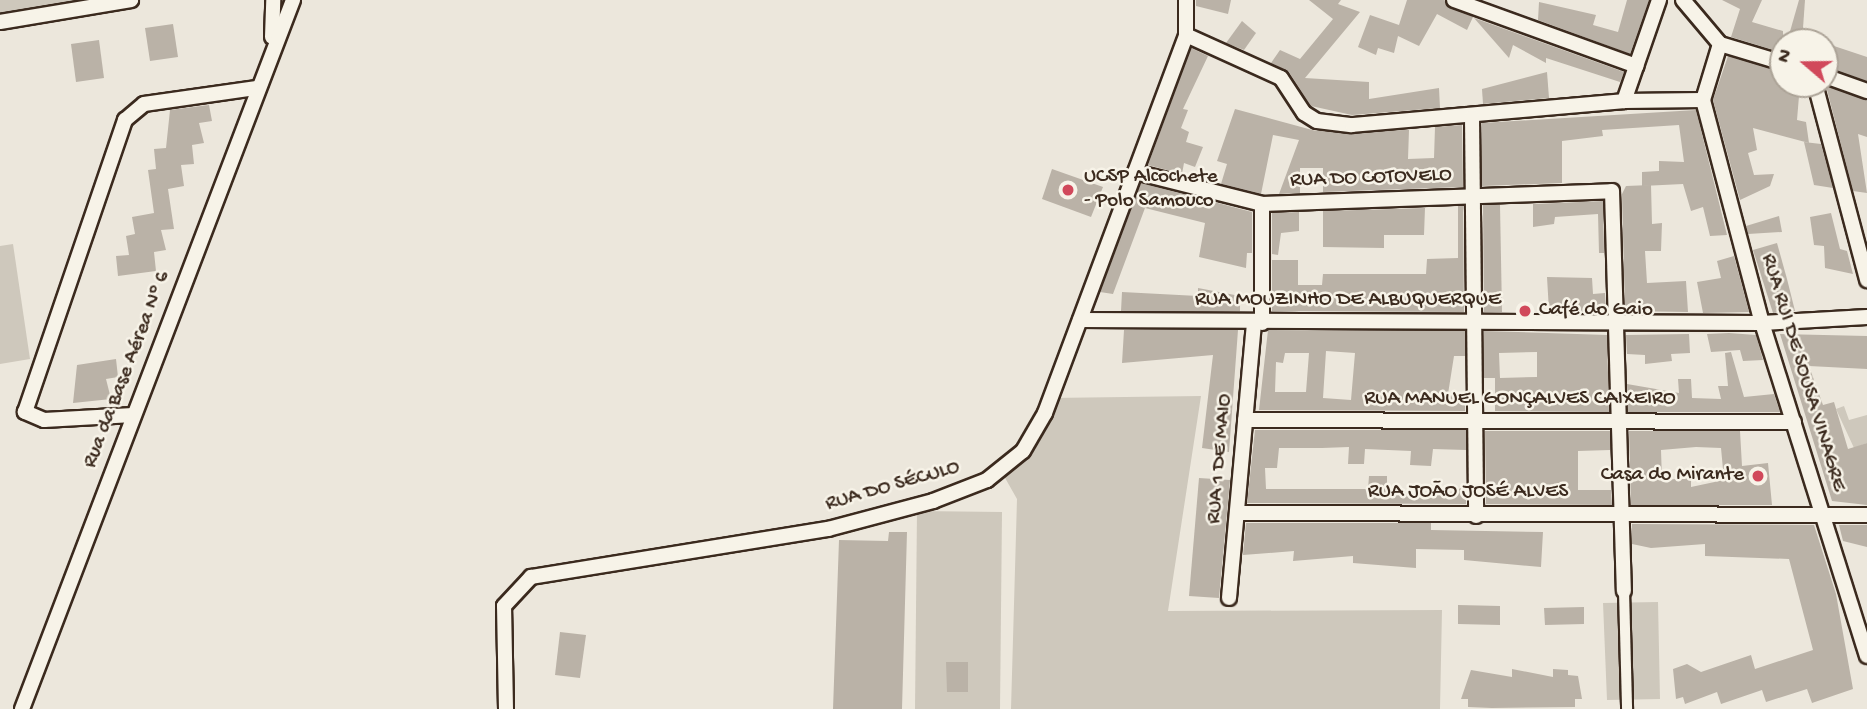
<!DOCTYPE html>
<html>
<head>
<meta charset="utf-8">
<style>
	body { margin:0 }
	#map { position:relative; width:1867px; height:709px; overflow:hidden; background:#ece7dc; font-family:"Gochi Hand",sans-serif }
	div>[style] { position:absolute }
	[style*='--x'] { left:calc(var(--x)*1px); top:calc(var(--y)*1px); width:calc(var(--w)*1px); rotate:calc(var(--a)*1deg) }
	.green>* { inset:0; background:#cec8bc }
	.building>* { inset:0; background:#bab2a7 }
	.roads { filter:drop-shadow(2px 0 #3b2a1e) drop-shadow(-2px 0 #3b2a1e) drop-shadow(0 2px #3b2a1e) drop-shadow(0 -2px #3b2a1e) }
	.pedestrian>* { height:10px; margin:-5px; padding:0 5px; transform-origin:5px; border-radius:5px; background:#f7f3e8 }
	.minor>* { height:14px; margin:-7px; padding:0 7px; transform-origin:7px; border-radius:7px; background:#f7f3e8 }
	.dots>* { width:19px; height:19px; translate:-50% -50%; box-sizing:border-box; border:4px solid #f7f3e8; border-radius:50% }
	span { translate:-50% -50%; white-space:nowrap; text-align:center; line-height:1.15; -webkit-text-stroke:5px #f7f3e8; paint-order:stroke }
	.poi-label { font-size:21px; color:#3b2a1e }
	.left { translate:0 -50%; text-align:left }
	.right { translate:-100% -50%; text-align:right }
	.street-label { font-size:21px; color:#3b2a1e }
	.north { position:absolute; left:1769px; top:28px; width:70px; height:70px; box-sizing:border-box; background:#f7f3e8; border:2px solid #aca397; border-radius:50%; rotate:290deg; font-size:19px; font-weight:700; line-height:28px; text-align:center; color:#3b2a1e }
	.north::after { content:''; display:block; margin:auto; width:24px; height:32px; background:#d1495b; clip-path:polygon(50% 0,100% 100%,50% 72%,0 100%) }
</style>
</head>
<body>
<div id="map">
	<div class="green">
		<i style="clip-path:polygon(0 0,89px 0,0 18px)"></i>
		<i style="clip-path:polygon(13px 244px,30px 359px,0 364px,0 246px)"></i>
		<i style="clip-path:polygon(1201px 396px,1168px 611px,1442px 610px,1440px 709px,1011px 709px,1017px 499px,1000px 469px,1023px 451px,1050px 398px)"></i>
		<i style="clip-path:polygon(1844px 406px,1849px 420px,1867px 415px,1867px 443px,1854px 448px,1836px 409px)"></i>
		<i style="clip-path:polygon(917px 511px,1002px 512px,1000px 709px,915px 709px)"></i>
		<i style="clip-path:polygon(1658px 602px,1660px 699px,1607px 700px,1603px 603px)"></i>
	</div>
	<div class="building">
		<i style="clip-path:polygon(1196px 0,1231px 0,1228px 14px,1196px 6px)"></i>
		<i style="clip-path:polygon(1309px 0,1341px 0,1338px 4px,1360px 12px,1305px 78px,1369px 82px,1369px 99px,1439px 88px,1440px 108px,1352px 115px,1311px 106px,1289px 72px,1271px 63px,1280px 50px,1300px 59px,1333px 19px)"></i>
		<i style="clip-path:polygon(1407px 0,1444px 0,1473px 17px,1467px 30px,1437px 14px,1419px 46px,1398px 36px,1394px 53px,1378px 48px,1376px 55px,1358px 47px,1370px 15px,1399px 25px)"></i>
		<i style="clip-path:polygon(1627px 0,1649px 0,1630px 54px,1538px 20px,1539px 2px,1596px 15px,1593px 25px,1618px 32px)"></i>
		<i style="clip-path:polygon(1722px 0,1762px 0,1752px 22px,1783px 31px,1783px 53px,1731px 37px,1740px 9px)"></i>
		<i style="clip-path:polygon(1799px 0,1805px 0,1802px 42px,1787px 42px)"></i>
		<i style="clip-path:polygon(1474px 18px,1624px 72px,1620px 82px,1546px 58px,1546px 63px,1513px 45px,1509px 58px)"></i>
		<i style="clip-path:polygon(1242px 21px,1256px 33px,1244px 50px,1226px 43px)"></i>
		<i style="clip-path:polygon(173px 24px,178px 57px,150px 61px,145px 28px)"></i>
		<i style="clip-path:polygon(99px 40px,104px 78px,76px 82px,71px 44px)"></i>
		<i style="clip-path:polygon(1825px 43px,1867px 57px,1867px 81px,1825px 67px)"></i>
		<i style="clip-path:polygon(1191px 48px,1208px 56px,1183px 109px,1188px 110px,1181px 128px,1189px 132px,1186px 142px,1203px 147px,1195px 167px,1184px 163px,1182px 174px,1148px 165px)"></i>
		<i style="clip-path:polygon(1728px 56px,1783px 72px,1783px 84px,1800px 84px,1797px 120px,1806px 122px,1809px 143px,1753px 128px,1757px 150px,1748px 153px,1754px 175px,1774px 174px,1770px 186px,1740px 200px,1713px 100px)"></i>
		<i style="clip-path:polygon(1547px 72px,1549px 98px,1483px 104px,1482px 89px)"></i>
		<i style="clip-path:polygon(1826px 86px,1867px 100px,1867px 137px,1858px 134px,1867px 193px,1853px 191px)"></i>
		<i style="clip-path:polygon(209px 105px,212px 121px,199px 123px,204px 143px,192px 145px,194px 164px,181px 165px,184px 186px,168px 189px,174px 229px,161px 230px,166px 250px,154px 252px,156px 271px,118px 276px,116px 256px,129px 255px,126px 236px,135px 234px,132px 217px,154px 213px,148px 170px,156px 169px,154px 149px,166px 148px,170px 110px)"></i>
		<i style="clip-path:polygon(1235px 109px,1316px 131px,1409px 130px,1408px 159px,1434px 158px,1435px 127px,1462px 125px,1463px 187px,1323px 192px,1323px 168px,1300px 168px,1300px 193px,1279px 194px,1299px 140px,1273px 135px,1261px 194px,1221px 184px,1227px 164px,1217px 161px)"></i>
		<i style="clip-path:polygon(1696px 110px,1727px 235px,1710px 236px,1703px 207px,1691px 211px,1683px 184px,1642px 186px,1642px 172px,1659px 171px,1659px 161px,1684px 162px,1679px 125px,1602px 130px,1603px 136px,1562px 141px,1562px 183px,1482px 186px,1482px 123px)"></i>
		<i style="clip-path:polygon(1804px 142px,1821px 144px,1833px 188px,1814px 185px)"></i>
		<i style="clip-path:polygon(1052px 169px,1103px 187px,1091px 217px,1042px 199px)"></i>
		<i style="clip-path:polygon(1141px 183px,1252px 212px,1252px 253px,1247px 253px,1246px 268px,1199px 257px,1205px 223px,1145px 208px,1113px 294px,1100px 292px)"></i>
		<i style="clip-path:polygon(1651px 185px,1652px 224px,1662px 223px,1661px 251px,1645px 251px,1647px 283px,1686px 281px,1688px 312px,1625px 311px,1622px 194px,1626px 186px)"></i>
		<i style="clip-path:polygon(1603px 201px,1604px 253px,1599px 253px,1598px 214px,1555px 217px,1554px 224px,1533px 227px,1533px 204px)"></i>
		<i style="clip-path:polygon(1483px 205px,1500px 205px,1502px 312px,1484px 312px)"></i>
		<i style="clip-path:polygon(1458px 206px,1463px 206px,1464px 312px,1272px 311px,1272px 260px,1298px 260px,1298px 285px,1322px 285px,1323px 274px,1426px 274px,1427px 259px,1458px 258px)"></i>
		<i style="clip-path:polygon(1425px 208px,1424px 235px,1384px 235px,1384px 248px,1323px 247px,1323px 211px)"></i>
		<i style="clip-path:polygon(1299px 212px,1299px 231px,1281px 233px,1278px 255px,1272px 254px,1272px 213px)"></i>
		<i style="clip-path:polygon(1831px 213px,1840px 249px,1847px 251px,1853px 274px,1825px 268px,1824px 246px,1814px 245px,1810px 217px)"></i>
		<i style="clip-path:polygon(1779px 216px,1782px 232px,1748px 234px,1746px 226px)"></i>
		<i style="clip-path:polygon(1777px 243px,1787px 279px,1795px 311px,1773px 313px,1753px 250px)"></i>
		<i style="clip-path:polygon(1734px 256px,1749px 312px,1703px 313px,1697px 282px,1721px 278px,1717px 261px)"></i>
		<i style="clip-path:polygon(1547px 277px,1592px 278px,1593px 294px,1605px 293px,1606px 312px,1549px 311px)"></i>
		<i style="clip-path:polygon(1198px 288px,1240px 296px,1240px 311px,1121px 311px,1122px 292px,1198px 296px)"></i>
		<i style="clip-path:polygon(1124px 330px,1238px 330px,1229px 452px,1202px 448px,1213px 355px,1122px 363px)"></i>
		<i style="clip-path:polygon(evenodd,1268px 330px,1465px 331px,1465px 356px,1454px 356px,1448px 394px,1465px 395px,1465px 411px,1259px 410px,1268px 330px,1326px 351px,1355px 353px,1351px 400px,1323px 398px,1326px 351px,1268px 330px,1285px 353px,1309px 353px,1306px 392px,1275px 392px,1276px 362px,1283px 363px,1285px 353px)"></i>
		<i style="clip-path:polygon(evenodd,1484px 331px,1607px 335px,1609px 412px,1495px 411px,1495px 378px,1484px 378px,1484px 331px,1537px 352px,1537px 377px,1500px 378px,1499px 353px,1537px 352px)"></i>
		<i style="clip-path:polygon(1729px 333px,1756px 335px,1763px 360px,1743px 361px,1740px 350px,1711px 352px,1707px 334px)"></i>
		<i style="clip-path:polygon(1689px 334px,1690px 353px,1671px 354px,1672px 361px,1645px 364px,1645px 355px,1627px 354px,1626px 335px)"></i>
		<i style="clip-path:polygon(1780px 334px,1867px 336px,1867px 369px,1809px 366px,1823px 405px,1834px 402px,1848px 449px,1867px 443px,1867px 505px,1832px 501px)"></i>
		<i style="clip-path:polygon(1731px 352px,1744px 397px,1774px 394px,1780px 412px,1628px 412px,1627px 384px,1679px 393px,1678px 379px,1691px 379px,1692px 398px,1721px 399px,1718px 386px,1728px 386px,1725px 353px)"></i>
		<i style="clip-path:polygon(116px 359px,118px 377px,106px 379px,111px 399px,73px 403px,77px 365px)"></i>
		<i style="clip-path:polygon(1255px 430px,1466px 430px,1466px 450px,1433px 449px,1431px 466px,1410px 465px,1411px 451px,1365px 449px,1364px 464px,1348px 464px,1349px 447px,1322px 448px,1279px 448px,1277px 468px,1265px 468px,1266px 489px,1368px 489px,1369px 476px,1387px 476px,1387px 490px,1408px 493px,1449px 493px,1466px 486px,1466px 504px,1247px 503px)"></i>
		<i style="clip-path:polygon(1485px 431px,1610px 431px,1610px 450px,1578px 451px,1578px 490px,1611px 490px,1612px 505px,1486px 504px)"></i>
		<i style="clip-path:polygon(evenodd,1629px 431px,1740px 431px,1742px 466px,1768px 463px,1772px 505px,1631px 505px,1629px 431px,1696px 447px,1721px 448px,1724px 480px,1691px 487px,1691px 478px,1662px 480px,1661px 450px,1696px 447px)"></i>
		<i style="clip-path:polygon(1199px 478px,1230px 480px,1219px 598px,1189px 596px)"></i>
		<i style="clip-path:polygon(1246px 523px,1431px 523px,1431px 530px,1543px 532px,1541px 567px,1464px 560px,1464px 550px,1416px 549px,1416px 568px,1353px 563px,1353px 556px,1293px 561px,1294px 551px,1243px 555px)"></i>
		<i style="clip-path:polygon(1632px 524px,1814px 525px,1836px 594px,1853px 689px,1812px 703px,1807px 689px,1766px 702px,1762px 690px,1721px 704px,1717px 692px,1685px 704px,1683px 697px,1676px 699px,1673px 669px,1687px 664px,1701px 672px,1751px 655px,1755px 669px,1813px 650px,1789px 559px,1705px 556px,1705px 544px,1651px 548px,1632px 544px)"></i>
		<i style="clip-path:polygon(1839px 525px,1867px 525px,1867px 547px,1843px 541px)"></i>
		<i style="clip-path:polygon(889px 532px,907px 532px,902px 709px,833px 709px,839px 540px,888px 541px)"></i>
		<i style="clip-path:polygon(1458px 605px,1500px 606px,1500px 625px,1458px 624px)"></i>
		<i style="clip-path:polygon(1584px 607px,1584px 624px,1545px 625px,1544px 608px)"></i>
		<i style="clip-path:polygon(560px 632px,586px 635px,580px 678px,555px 675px)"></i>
		<i style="clip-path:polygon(946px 662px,968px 662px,968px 692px,947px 692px)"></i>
		<i style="clip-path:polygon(1512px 669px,1553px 677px,1553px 669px,1568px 670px,1568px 675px,1578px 676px,1582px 699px,1575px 699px,1575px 707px,1492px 708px,1468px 707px,1468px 699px,1461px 699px,1471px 670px,1512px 677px)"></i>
	</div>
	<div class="roads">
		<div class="pedestrian">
			<i style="--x:1624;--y:591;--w:118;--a:88.5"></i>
		</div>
		<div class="minor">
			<i style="--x:1454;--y:0;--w:194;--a:19.9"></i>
			<i style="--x:1659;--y:0;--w:107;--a:109.1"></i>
			<i style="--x:1624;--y:101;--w:79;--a:-0.7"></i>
			<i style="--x:1683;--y:0;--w:57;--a:49.9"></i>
			<i style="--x:1720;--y:44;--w:59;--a:106.9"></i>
			<i style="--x:0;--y:22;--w:133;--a:-9.5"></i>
			<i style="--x:1186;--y:35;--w:104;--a:24.4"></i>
			<i style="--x:1281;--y:78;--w:42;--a:56.7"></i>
			<i style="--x:1304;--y:113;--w:15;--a:32"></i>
			<i style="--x:1317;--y:121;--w:35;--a:7"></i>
			<i style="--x:1352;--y:125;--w:273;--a:-5"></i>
			<i style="--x:272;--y:37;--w:37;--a:-88"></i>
			<i style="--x:1720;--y:44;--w:66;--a:16.8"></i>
			<i style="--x:1825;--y:76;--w:45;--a:19.7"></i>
			<i style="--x:1815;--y:84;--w:203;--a:75.1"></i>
			<i style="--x:1703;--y:100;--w:231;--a:75.2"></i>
			<i style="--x:1762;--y:323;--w:349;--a:72.5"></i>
			<i style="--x:1472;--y:117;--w:399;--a:89.4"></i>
			<i style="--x:1135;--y:172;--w:131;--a:14.1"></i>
			<i style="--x:1262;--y:204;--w:350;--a:-2.1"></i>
			<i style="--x:1612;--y:191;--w:400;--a:88.3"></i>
			<i style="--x:1080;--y:320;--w:682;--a:0.25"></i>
			<i style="--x:1762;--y:323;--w:105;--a:-3.3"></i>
			<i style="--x:1262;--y:323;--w:119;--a:-90"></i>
			<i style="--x:133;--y:415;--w:89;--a:176.8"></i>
			<i style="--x:44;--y:420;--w:21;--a:-157"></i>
			<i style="--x:25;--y:412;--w:309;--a:-71.1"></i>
			<i style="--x:125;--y:120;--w:25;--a:-40"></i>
			<i style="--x:144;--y:104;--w:114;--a:-8.1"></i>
			<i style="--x:1245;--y:420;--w:549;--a:0.21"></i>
			<i style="--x:1238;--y:513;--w:629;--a:0.18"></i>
			<i style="--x:1229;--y:598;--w:276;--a:-84.8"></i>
			<i style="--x:22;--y:709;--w:759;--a:-69.08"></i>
			<i style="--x:506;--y:709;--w:103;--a:-91.1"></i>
			<i style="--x:504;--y:606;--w:40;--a:-47"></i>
			<i style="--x:531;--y:577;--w:301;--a:-9.2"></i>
			<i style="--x:828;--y:529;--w:109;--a:-14.9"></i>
			<i style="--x:933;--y:501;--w:58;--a:-21.3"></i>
			<i style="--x:987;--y:480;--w:46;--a:-38.9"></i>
			<i style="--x:1023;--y:451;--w:44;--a:-59.9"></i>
			<i style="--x:1045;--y:413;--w:403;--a:-69.5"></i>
			<i style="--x:1186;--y:35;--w:35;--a:-90"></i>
		</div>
	</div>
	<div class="dots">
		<i style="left:1068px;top:190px;background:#d1495b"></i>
		<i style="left:1525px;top:311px;background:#d1495b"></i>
		<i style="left:1758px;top:476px;background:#d1495b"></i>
	</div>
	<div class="poi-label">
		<span class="left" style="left:1084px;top:190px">UCSP Alcochete<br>- Polo Samouco</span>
		<span class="left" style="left:1539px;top:311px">Café do Gaio</span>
		<span class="right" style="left:1744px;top:476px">Casa do Mirante</span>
	</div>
	<div class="street-label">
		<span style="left:1371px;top:179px;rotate:-2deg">RUA DO COTOVELO</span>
		<span style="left:1348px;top:301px">RUA MOUZINHO DE ALBUQUERQUE</span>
		<span style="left:128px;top:370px;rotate:-69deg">Rua da Base Aérea Nº 6</span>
		<span style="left:1802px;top:373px;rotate:73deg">RUA RUI DE SOUSA VINAGRE</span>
		<span style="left:1520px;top:400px">RUA MANUEL GONÇALVES CAIXEIRO</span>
		<span style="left:1221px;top:459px;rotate:-85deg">RUA 1 DE MAIO</span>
		<span style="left:893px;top:487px;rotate:-16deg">RUA DO SÉCULO</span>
		<span style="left:1468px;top:493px">RUA JOÃO JOSÉ ALVES</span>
	</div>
	<div class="north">N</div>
</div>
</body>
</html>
